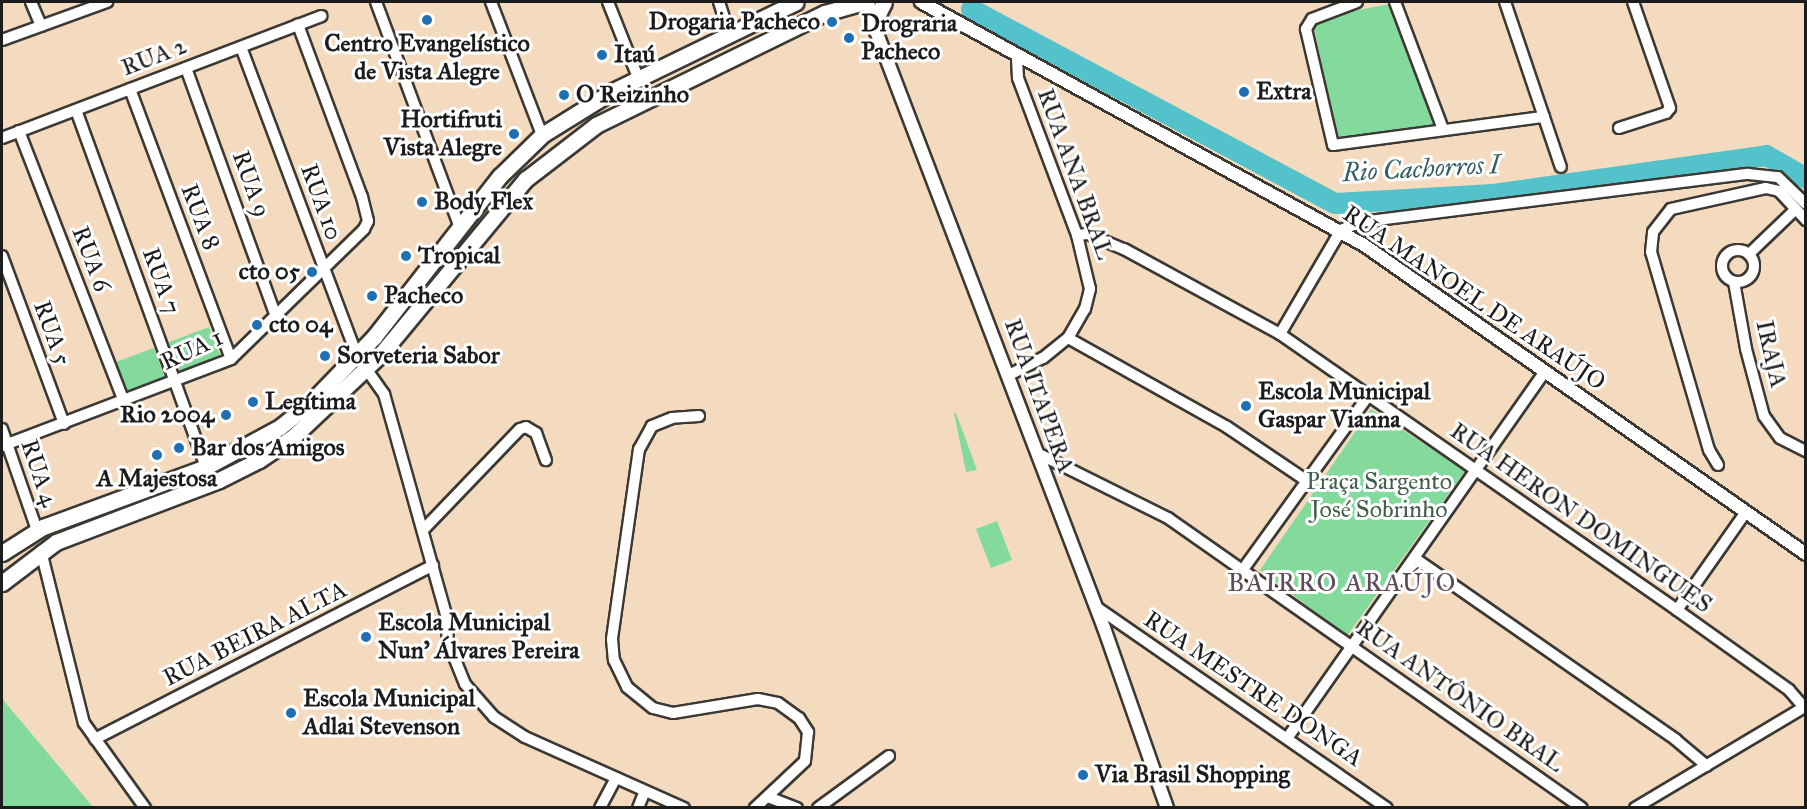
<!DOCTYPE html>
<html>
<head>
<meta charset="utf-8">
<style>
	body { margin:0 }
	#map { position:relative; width:1807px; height:809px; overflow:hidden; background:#f4dbbf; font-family:"IM FELL Great Primer",serif }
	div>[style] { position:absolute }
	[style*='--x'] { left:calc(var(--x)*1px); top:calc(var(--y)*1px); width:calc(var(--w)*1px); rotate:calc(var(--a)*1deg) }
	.green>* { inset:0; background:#84d99c }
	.river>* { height:21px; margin:-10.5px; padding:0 10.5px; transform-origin:10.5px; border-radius:10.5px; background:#54c2ca }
	.roads { filter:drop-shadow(2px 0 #3c3934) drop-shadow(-2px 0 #3c3934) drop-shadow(0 2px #3c3934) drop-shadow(0 -2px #3c3934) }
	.minor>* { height:10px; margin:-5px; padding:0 5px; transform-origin:5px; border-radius:5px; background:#fff }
	.minor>.ring { margin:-5px; padding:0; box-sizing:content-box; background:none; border:10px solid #fff; border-radius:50% }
	.tertiary>* { height:12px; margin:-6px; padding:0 6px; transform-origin:6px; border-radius:6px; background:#fff }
	.secondary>* { height:15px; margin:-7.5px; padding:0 7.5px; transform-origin:7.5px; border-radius:7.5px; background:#fff }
	.dots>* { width:16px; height:16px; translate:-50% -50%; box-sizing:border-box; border:3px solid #fff; border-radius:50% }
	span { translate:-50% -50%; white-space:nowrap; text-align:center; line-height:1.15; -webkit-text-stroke:6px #fff; paint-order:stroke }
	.poi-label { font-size:24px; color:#1c1c1c; font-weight:700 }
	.right { translate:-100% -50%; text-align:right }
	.left { translate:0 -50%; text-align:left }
	.street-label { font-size:24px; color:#1c1c1c }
	.park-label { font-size:24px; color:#405e49 }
	.water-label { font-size:26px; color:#325e62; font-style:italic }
	.neighbourhood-label { font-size:26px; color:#5e4c59; letter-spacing:1.5px }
	.frame { position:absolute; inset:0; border:3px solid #1c1c1c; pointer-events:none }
</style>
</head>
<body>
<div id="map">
	<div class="green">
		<i style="clip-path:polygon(1389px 4px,1437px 126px,1338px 141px,1312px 19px)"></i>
		<i style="clip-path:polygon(209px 327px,221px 357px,180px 372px,169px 342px)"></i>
		<i style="clip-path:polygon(154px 348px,165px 378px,125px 393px,113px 363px)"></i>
		<i style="clip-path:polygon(1371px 409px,1465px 471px,1347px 636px,1260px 570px)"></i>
		<i style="clip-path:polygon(954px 413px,956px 413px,977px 470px,966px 472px)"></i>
		<i style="clip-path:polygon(997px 521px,1012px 560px,991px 568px,976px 529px)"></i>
		<i style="clip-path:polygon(2px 694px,4px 701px,93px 807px,2px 807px)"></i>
	</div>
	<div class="river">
		<i style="--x:971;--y:9;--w:412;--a:28.1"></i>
		<i style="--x:1335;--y:203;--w:158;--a:-3.3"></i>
		<i style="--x:1493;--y:194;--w:276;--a:-8.1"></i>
		<i style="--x:1766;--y:155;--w:46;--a:29.9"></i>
	</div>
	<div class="roads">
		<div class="minor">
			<i style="--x:31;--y:2;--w:26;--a:67"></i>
			<i style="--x:376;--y:2;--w:238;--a:69.6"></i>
			<i style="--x:491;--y:2;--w:142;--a:69"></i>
			<i style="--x:608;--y:2;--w:84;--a:68.3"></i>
			<i style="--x:719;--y:2;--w:35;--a:72"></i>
			<i style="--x:1357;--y:2;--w:48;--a:159.3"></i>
			<i style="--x:1312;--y:19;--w:12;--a:121"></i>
			<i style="--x:1306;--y:29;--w:119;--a:76.9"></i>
			<i style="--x:1333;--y:145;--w:213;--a:-7.6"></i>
			<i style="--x:1395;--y:2;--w:136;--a:69.3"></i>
			<i style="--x:1505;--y:2;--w:174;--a:71.3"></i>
			<i style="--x:2;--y:40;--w:112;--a:-19.9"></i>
			<i style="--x:241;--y:47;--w:330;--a:69.4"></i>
			<i style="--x:357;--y:356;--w:47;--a:54.6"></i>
			<i style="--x:384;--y:394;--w:229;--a:74.3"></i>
			<i style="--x:446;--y:614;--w:28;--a:86"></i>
			<i style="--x:448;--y:642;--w:45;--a:68"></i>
			<i style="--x:465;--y:684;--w:44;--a:48.7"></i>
			<i style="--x:494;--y:717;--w:37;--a:33"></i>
			<i style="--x:525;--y:737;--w:174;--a:24.1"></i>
			<i style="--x:186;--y:68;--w:264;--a:70.1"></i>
			<i style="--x:130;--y:89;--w:288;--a:69.5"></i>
			<i style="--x:76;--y:110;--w:380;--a:70"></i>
			<i style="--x:1619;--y:128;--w:49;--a:-17.7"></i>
			<i style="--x:1666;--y:113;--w:6;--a:-51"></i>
			<i style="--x:1670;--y:108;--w:112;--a:-109.2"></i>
			<i style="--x:19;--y:131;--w:291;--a:68.8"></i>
			<i style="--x:2;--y:138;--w:342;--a:-20.9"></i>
			<i style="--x:1077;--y:235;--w:11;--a:-5"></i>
			<i style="--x:1088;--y:234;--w:39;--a:23"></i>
			<i style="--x:1124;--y:249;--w:178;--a:28.6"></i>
			<i style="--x:1280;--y:334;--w:484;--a:34.8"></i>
			<i style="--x:1677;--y:610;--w:138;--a:35.5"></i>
			<i style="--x:1789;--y:690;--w:23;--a:49"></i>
			<i class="ring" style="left:1722px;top:250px;width:22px;height:22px"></i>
			<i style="--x:1749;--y:254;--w:65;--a:-43.8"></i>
			<i style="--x:2;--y:256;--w:179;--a:69.7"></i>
			<i style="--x:1734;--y:282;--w:68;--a:79.8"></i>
			<i style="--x:1746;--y:349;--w:69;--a:75"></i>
			<i style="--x:1764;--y:416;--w:27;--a:54"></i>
			<i style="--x:1780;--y:438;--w:29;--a:27"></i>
			<i style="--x:1280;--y:334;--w:121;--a:-59.6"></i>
			<i style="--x:1341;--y:230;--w:22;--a:-22"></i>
			<i style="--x:1361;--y:222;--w:390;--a:-7.1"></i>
			<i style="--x:1748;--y:174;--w:30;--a:6"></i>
			<i style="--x:1778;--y:177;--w:39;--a:44"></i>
			<i style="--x:1068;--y:338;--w:182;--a:29.2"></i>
			<i style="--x:1227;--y:427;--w:97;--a:34"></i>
			<i style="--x:1009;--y:375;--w:38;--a:-27"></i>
			<i style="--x:1043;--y:358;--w:32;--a:-39"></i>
			<i style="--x:1068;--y:338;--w:34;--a:-60"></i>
			<i style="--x:1085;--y:309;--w:21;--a:-76"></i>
			<i style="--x:1090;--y:289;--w:56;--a:-103.5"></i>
			<i style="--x:1077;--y:235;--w:168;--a:-110.6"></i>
			<i style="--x:1018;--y:78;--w:21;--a:-93"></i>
			<i style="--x:699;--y:416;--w:27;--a:176"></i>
			<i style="--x:672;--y:418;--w:22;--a:158"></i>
			<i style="--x:652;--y:426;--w:26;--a:119"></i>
			<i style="--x:639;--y:449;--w:192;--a:98.1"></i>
			<i style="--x:612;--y:639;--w:21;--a:85"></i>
			<i style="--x:614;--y:660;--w:30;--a:64"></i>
			<i style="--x:627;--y:687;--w:33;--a:39"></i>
			<i style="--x:653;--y:708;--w:21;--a:14"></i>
			<i style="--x:673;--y:713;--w:86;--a:-9.4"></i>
			<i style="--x:758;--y:699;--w:20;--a:11"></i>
			<i style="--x:778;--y:703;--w:26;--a:36"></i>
			<i style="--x:799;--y:718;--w:17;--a:57"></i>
			<i style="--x:808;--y:732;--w:29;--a:96"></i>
			<i style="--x:805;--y:761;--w:69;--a:136.8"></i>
			<i style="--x:2;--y:429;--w:107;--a:70.9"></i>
			<i style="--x:2;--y:446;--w:245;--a:-20.8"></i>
			<i style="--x:231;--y:359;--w:186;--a:-44.3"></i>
			<i style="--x:364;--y:229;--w:9;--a:-63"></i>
			<i style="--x:368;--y:221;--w:25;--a:-104"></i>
			<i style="--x:362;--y:197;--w:184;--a:-110.4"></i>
			<i style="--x:1037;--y:453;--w:146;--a:26.4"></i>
			<i style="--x:1168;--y:518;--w:505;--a:35.01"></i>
			<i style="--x:1718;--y:465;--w:17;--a:-121"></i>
			<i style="--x:1709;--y:450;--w:206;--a:-106.3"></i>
			<i style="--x:1651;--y:252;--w:20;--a:-84"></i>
			<i style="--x:1653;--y:232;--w:29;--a:-52"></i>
			<i style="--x:1671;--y:209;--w:97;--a:-12.5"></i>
			<i style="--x:1766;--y:188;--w:13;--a:13"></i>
			<i style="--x:1779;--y:191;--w:40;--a:47"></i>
			<i style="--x:423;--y:530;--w:140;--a:-46.2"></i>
			<i style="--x:520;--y:429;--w:6;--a:-18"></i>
			<i style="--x:526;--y:427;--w:12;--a:31"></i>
			<i style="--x:536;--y:433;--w:29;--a:70"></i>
			<i style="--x:41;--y:551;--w:177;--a:76"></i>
			<i style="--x:84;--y:723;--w:105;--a:54.3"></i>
			<i style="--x:1416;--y:559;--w:317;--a:34.8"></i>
			<i style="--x:1676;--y:740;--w:40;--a:40"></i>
			<i style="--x:1244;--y:568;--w:212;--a:-54.2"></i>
			<i style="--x:1095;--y:606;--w:355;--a:34.7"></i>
			<i style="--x:1677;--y:610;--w:120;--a:-54.9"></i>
			<i style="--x:1288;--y:737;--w:446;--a:-54.9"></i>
			<i style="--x:95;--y:739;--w:380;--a:-27.2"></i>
			<i style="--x:768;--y:797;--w:31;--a:21"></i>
			<i style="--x:600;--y:808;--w:34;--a:-62"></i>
			<i style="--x:638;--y:808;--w:18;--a:-68"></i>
			<i style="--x:818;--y:808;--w:88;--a:-36.2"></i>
			<i style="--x:1635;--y:808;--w:199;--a:-30.8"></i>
		</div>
		<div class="tertiary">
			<i style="--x:868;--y:2;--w:30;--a:75"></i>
			<i style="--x:876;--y:31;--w:639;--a:69.1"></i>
			<i style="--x:1104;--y:628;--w:191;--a:70.7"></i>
			<i style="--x:921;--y:2;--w:505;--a:28.75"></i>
			<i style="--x:1364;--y:245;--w:539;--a:34.96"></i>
		</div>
		<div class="secondary">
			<i style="--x:874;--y:22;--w:22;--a:-63"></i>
			<i style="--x:2;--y:553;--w:49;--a:-32.4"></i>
			<i style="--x:43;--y:527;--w:174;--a:-20.2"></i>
			<i style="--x:206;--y:467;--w:84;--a:-28.4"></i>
			<i style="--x:280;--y:427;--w:38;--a:-39"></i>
			<i style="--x:310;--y:403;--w:92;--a:-45.9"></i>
			<i style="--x:374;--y:337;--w:204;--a:-52"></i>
			<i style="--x:500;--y:176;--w:59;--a:-44.3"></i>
			<i style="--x:542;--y:135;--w:84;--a:-31.8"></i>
			<i style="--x:613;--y:91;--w:203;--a:-25.9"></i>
			<i style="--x:2;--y:583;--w:68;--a:-37.2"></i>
			<i style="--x:56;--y:542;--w:174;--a:-20.8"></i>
			<i style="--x:219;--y:480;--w:45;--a:-26.6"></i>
			<i style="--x:259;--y:460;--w:41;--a:-34.1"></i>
			<i style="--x:293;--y:437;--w:121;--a:-43.3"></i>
			<i style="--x:381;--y:354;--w:227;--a:-50.4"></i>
			<i style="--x:526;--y:179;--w:88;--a:-37.6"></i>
			<i style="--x:596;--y:125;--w:255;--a:-26.1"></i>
			<i style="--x:825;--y:13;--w:41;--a:-15.8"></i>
		</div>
	</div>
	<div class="dots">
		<i style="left:427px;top:20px;background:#1f6fb2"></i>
		<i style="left:832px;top:22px;background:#1f6fb2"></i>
		<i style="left:849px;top:38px;background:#1f6fb2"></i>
		<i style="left:602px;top:55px;background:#1f6fb2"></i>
		<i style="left:1244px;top:92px;background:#1f6fb2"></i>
		<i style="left:564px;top:95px;background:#1f6fb2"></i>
		<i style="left:514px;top:134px;background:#1f6fb2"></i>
		<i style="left:422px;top:202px;background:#1f6fb2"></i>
		<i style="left:406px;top:256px;background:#1f6fb2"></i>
		<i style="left:312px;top:272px;background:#1f6fb2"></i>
		<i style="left:372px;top:296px;background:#1f6fb2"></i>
		<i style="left:257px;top:325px;background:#1f6fb2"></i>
		<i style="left:325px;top:356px;background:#1f6fb2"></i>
		<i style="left:253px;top:402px;background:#1f6fb2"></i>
		<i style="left:1246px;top:406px;background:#1f6fb2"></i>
		<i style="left:226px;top:415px;background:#1f6fb2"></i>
		<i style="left:179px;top:448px;background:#1f6fb2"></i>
		<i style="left:157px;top:455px;background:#1f6fb2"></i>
		<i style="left:366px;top:637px;background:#1f6fb2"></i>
		<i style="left:291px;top:713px;background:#1f6fb2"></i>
		<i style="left:1083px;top:775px;background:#1f6fb2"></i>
	</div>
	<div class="poi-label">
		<span class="right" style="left:820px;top:22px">Drogaria Pacheco</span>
		<span class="left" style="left:861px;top:38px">Drograria<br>Pacheco</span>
		<span style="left:427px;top:58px">Centro Evangelístico<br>de Vista Alegre</span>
		<span class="left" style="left:614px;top:55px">Itaú</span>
		<span class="left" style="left:1256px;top:92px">Extra</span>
		<span class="left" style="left:576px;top:95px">O Reizinho</span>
		<span class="right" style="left:502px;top:134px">Hortifruti<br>Vista Alegre</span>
		<span class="left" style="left:434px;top:202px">Body Flex</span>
		<span class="left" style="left:418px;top:256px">Tropical</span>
		<span class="right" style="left:300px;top:272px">cto 05</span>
		<span class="left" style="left:384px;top:296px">Pacheco</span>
		<span class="left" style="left:269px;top:325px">cto 04</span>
		<span class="left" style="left:337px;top:356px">Sorveteria Sabor</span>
		<span class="left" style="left:1258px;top:406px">Escola Municipal<br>Gaspar Vianna</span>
		<span class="left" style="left:265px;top:402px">Legítima</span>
		<span class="right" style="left:214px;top:415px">Rio 2004</span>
		<span class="left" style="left:191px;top:448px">Bar dos Amigos</span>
		<span style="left:157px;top:479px">A Majestosa</span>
		<span class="left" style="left:378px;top:637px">Escola Municipal<br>Nun' Álvares Pereira</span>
		<span class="left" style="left:303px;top:713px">Escola Municipal<br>Adlai Stevenson</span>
		<span class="left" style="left:1095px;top:775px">Via Brasil Shopping</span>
	</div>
	<div class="street-label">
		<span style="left:154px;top:57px;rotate:-21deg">RUA 2</span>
		<span style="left:1075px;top:174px;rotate:70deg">RUA ANA BRAL</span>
		<span style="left:251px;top:184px;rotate:70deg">RUA 9</span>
		<span style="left:321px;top:202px;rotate:70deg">RUA 10</span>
		<span style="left:200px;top:217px;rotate:69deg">RUA 8</span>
		<span style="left:91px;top:259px;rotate:69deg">RUA 6</span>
		<span style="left:161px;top:281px;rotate:70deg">RUA 7</span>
		<span style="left:1474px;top:298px;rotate:34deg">RUA MANOEL DE ARAÚJO</span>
		<span style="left:52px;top:333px;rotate:70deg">RUA 5</span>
		<span style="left:192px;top:350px;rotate:-25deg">RUA 1</span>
		<span style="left:1771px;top:354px;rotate:77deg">IRAJA</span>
		<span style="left:1039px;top:396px;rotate:70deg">RUA ITAPERA</span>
		<span style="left:39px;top:473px;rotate:71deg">RUA 4</span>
		<span style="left:1581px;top:518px;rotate:35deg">RUA HERON DOMINGUES</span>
		<span style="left:255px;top:634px;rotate:-27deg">RUA BEIRA ALTA</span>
		<span style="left:1253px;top:689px;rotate:34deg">RUA MESTRE DONGA</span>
		<span style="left:1460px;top:696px;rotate:35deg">RUA ANTÔNIO BRAL</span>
	</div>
	<div class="park-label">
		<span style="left:1379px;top:496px">Praça Sargento<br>José Sobrinho</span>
	</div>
	<div class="water-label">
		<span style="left:1421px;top:169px;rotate:-3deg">Rio Cachorros I</span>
	</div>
	<div class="neighbourhood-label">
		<span style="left:1342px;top:583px">BAIRRO ARAÚJO</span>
	</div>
	<div class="frame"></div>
</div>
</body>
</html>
